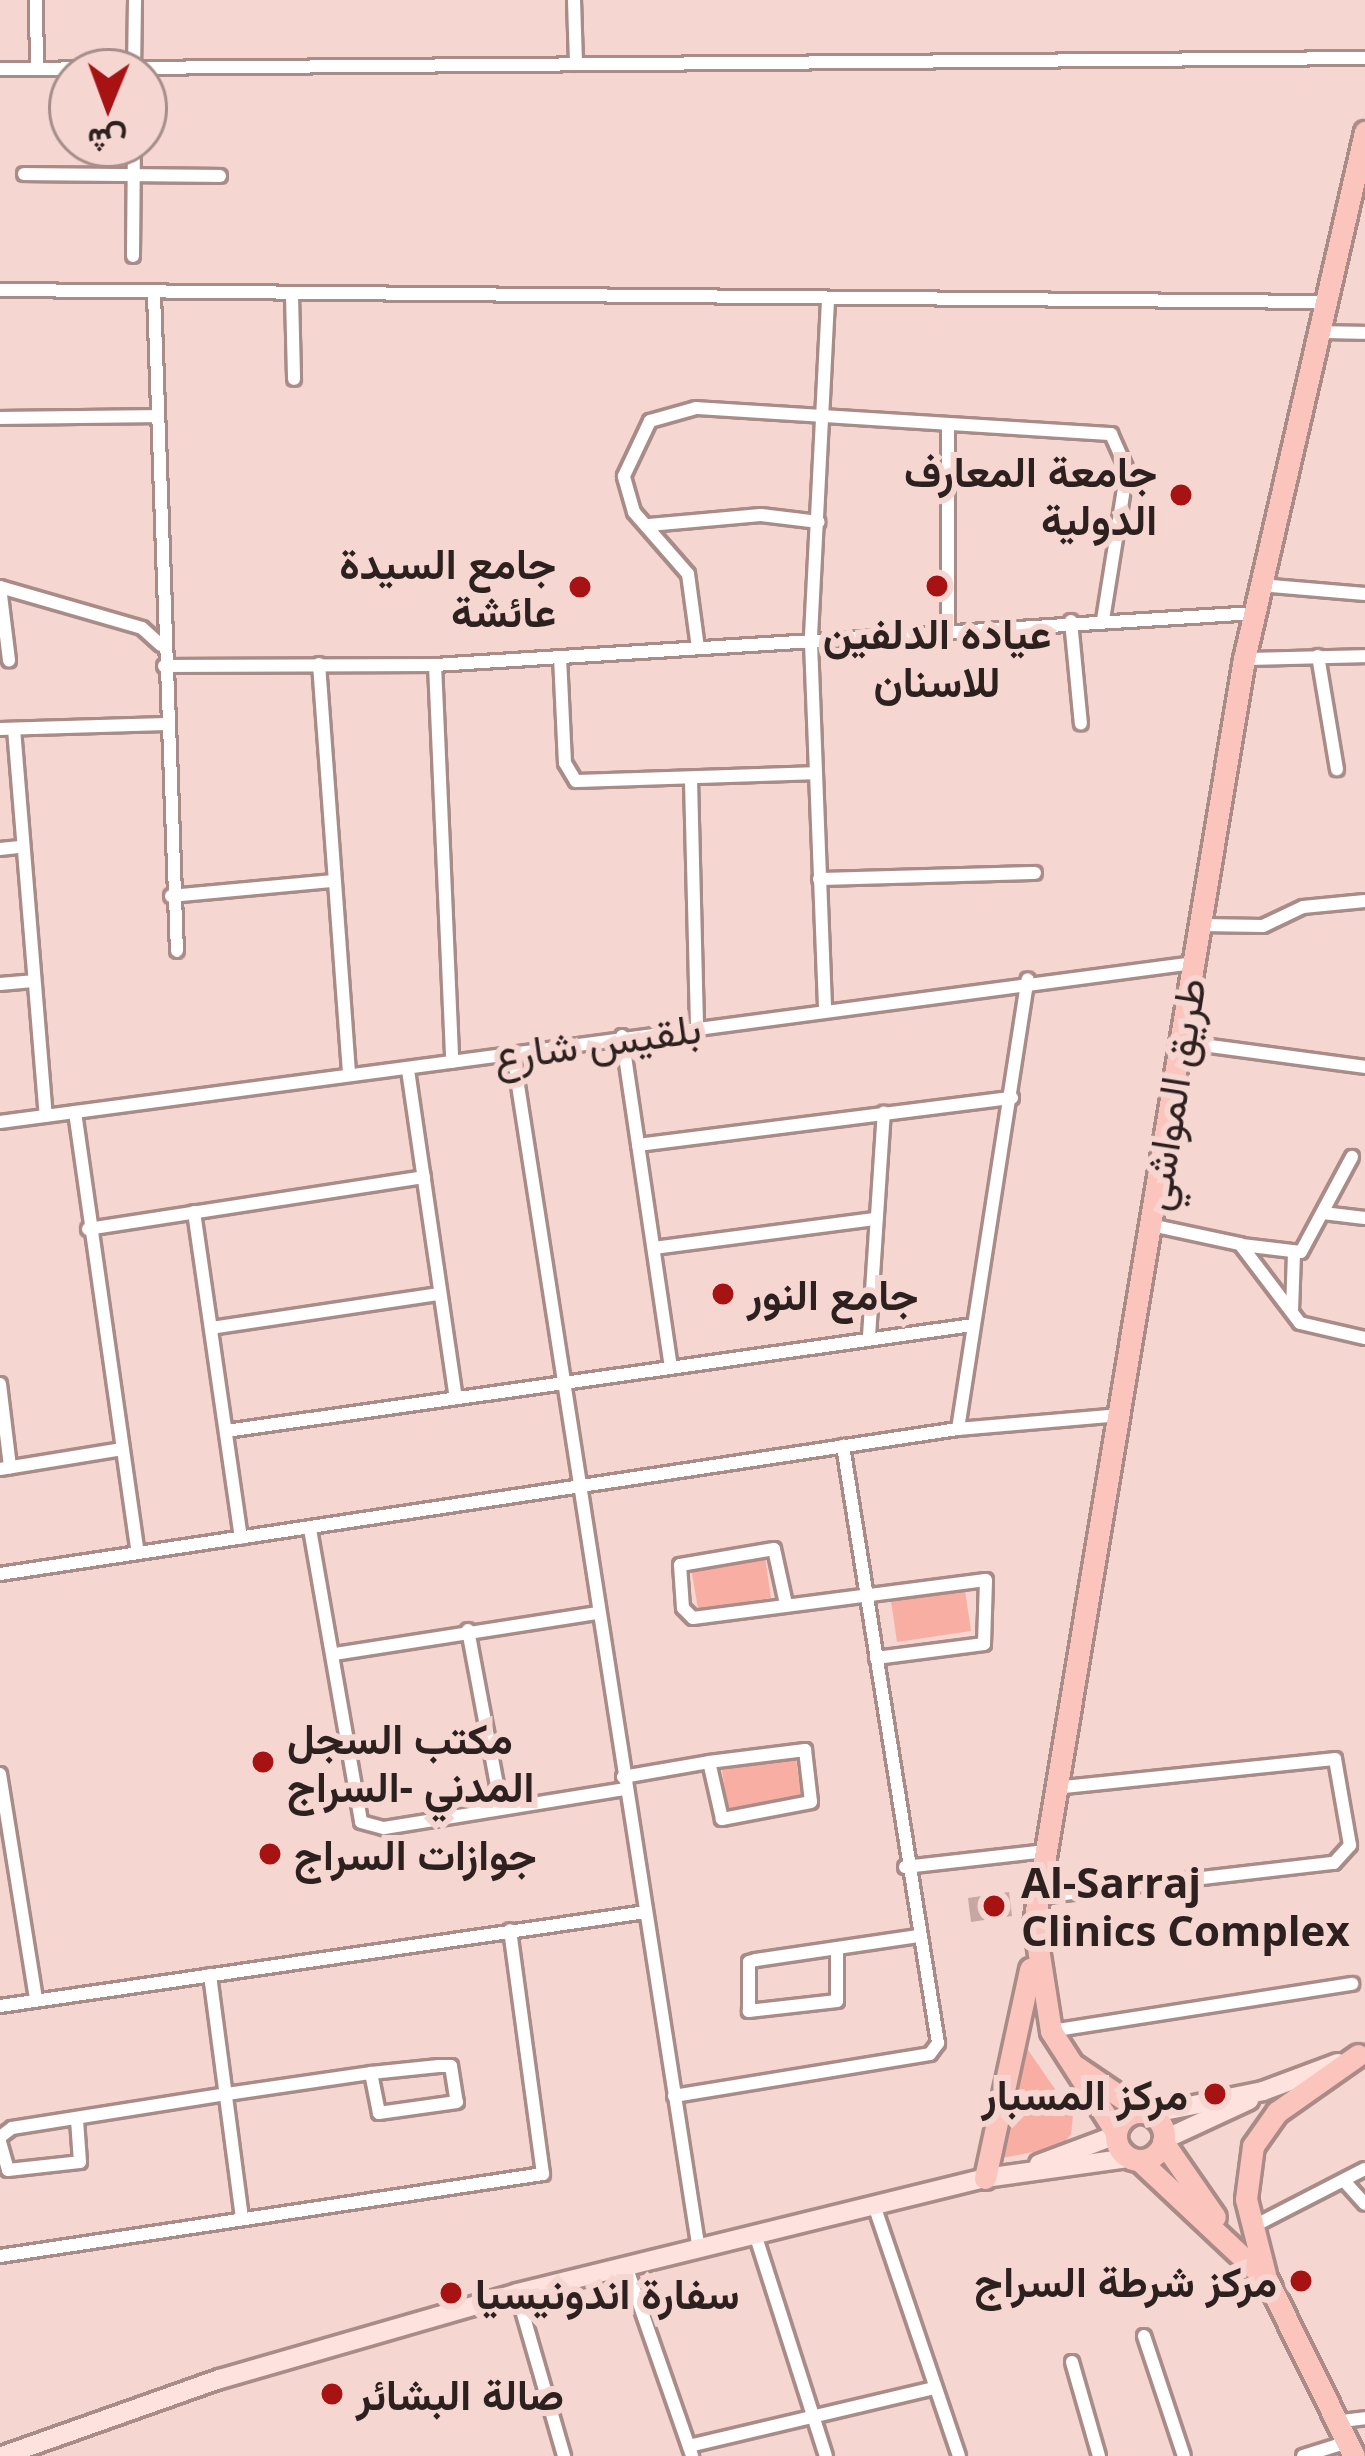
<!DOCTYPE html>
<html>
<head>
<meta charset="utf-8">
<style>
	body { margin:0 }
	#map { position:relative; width:1365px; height:2456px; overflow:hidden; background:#f6d6d1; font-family:"Open Sans",Vazirmatn,sans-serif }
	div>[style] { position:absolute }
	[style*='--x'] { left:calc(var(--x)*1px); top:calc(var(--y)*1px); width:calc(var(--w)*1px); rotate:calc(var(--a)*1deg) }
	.green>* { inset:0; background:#f9aea4 }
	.building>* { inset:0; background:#c6a7a2 }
	.roads { filter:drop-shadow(3px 0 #a98b87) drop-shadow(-3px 0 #a98b87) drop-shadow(0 3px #a98b87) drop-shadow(0 -3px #a98b87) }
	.street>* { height:12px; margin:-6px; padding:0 6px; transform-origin:6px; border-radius:6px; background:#fff }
	.secondary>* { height:18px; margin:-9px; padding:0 9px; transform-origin:9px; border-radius:9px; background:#fde2de }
	.primary>* { height:21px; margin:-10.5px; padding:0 10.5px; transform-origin:10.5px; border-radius:10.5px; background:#fbc4bd }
	.primary>.ring { margin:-10.5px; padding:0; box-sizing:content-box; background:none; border:21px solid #fbc4bd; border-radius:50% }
	.dots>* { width:33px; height:33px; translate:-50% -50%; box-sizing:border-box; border:6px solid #f6d6d1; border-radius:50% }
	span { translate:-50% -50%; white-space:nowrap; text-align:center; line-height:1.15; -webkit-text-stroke:12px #f6d6d1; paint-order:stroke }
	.poi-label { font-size:42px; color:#2d2120; font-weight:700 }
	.right { translate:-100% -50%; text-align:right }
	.left { translate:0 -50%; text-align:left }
	.street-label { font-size:42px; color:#2d2120 }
	.north { position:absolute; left:48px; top:48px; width:120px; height:120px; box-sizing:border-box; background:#f6d6d1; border:3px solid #a68e8a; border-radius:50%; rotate:181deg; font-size:33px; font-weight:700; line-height:48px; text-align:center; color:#2d2120 }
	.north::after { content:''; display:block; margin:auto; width:42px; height:54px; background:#a71312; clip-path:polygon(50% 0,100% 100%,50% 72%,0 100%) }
</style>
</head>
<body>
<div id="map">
	<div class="green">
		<i style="clip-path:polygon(765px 1557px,771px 1598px,698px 1609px,691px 1568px)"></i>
		<i style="clip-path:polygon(965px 1590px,971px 1631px,897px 1642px,891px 1601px)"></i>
		<i style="clip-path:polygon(796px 1759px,802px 1800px,728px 1812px,722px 1770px)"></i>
		<i style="clip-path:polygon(1019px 2037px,1073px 2115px,1071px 2134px,1061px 2147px,991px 2160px)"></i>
	</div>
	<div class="building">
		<i style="clip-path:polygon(1009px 1892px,1012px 1916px,971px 1922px,968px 1898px)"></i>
	</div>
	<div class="roads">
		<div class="street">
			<i style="--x:36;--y:0;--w:69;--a:89.2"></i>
			<i style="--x:574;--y:0;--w:64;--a:88.2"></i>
			<i style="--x:0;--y:69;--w:1365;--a:-0.46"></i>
			<i style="--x:134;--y:72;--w:72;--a:-89.2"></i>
			<i style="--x:24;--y:174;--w:196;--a:0.6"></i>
			<i style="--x:133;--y:256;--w:112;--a:-89.5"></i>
			<i style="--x:0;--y:290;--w:1321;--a:0.52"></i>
			<i style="--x:154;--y:294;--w:657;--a:88"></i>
			<i style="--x:292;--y:295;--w:84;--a:88.6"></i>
			<i style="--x:1318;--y:332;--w:47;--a:1.2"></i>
			<i style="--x:0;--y:418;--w:157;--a:-0.7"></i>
			<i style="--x:948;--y:428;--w:198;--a:90"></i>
			<i style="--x:649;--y:525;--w:112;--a:-5.1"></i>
			<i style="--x:761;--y:515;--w:58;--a:6.9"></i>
			<i style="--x:1260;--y:585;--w:105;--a:4.9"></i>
			<i style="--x:0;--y:587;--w:148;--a:16.1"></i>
			<i style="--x:142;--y:628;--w:25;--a:42"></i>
			<i style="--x:0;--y:587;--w:74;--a:83"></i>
			<i style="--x:1071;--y:621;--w:103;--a:84.5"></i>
			<i style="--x:698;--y:648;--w:75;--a:-97.7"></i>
			<i style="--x:688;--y:574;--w:82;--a:-131.1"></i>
			<i style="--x:634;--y:512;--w:37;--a:-106"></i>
			<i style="--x:624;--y:476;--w:61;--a:-64.7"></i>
			<i style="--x:650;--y:421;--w:48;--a:-15.8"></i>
			<i style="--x:696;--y:408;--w:416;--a:3.6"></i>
			<i style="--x:1111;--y:434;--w:39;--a:66"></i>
			<i style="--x:1127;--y:470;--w:152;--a:99.1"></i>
			<i style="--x:1318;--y:656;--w:115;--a:80.5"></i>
			<i style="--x:560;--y:657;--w:106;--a:87.3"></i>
			<i style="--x:565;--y:763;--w:21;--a:59"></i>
			<i style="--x:576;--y:781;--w:238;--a:-1.9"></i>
			<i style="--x:1244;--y:659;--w:121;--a:-1.4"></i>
			<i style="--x:319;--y:664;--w:412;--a:85.8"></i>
			<i style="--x:435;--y:665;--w:397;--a:87.5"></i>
			<i style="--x:164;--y:666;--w:271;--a:-0.2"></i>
			<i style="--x:435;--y:665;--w:821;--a:-3.63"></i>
			<i style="--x:0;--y:729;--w:166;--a:-1.7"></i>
			<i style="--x:14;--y:729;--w:388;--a:85.3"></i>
			<i style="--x:691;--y:780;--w:247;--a:88.6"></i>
			<i style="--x:0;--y:849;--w:18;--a:-6"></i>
			<i style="--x:819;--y:879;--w:216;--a:-1.6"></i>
			<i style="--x:171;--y:896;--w:163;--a:-5.3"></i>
			<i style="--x:1200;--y:925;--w:63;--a:0.9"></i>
			<i style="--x:1263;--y:926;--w:44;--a:-25.4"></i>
			<i style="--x:1303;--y:907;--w:62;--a:-5.5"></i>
			<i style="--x:0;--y:984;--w:33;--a:-5"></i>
			<i style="--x:825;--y:1007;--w:371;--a:-92.2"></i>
			<i style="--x:811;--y:636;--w:337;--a:-87.1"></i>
			<i style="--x:622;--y:1036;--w:331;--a:81.6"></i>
			<i style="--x:1181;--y:1042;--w:186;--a:7.7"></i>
			<i style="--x:513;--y:1053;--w:1211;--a:81.17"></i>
			<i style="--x:408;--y:1070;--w:327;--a:81.7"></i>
			<i style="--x:75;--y:1112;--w:445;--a:81.9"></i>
			<i style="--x:0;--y:1122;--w:1205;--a:-7.59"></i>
			<i style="--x:638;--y:1145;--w:377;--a:-7.2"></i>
			<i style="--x:194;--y:1212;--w:329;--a:81.8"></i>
			<i style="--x:1323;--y:1213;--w:42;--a:6.8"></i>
			<i style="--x:1151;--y:1225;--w:91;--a:12.1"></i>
			<i style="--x:1240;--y:1244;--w:99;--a:52.8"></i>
			<i style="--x:1300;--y:1323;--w:67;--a:13"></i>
			<i style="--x:88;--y:1229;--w:340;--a:-8.8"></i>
			<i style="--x:1242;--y:1245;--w:59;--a:6.8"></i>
			<i style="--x:1301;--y:1252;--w:108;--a:-61.8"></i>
			<i style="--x:654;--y:1248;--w:222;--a:-7.5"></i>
			<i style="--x:1292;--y:1311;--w:58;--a:-88"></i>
			<i style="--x:211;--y:1328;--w:230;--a:-8.5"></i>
			<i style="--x:869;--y:1336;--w:224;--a:-86.2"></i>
			<i style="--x:0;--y:1384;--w:84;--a:83.1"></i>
			<i style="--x:958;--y:1429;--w:455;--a:-81.2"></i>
			<i style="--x:226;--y:1431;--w:754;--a:-8.08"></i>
			<i style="--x:0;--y:1469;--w:124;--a:-9.3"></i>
			<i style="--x:310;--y:1529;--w:297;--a:80.1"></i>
			<i style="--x:361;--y:1822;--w:24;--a:15"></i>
			<i style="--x:384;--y:1828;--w:245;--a:-9.2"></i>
			<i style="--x:0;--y:1574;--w:969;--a:-8.61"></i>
			<i style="--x:958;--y:1429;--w:163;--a:-4.9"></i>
			<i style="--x:786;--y:1604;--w:56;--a:-102.3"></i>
			<i style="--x:774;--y:1549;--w:95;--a:170.3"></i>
			<i style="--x:680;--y:1565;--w:43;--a:86"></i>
			<i style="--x:683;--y:1608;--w:14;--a:45"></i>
			<i style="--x:693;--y:1618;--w:295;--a:-7.4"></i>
			<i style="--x:986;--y:1580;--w:64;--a:91.8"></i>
			<i style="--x:984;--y:1644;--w:109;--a:172.6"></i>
			<i style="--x:468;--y:1630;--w:180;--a:79.4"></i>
			<i style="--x:335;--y:1654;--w:265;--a:-8.9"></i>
			<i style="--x:0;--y:1774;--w:229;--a:80.9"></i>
			<i style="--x:623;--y:1777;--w:87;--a:-9.9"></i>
			<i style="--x:709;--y:1762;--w:97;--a:-7.1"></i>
			<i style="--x:805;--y:1750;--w:52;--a:83.4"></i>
			<i style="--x:811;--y:1802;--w:91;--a:169.2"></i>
			<i style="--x:722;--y:1819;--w:58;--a:-102.8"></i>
			<i style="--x:905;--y:1867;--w:142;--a:-6.5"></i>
			<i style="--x:1038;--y:1897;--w:298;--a:-6.6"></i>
			<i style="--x:1334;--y:1863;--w:24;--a:-48"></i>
			<i style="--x:1350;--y:1845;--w:87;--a:-99.9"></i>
			<i style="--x:1335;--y:1759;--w:281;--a:174.1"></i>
			<i style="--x:837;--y:1948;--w:53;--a:90"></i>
			<i style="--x:837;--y:2001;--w:89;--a:173.5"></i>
			<i style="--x:749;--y:2011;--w:49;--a:-90"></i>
			<i style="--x:749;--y:1962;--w:7;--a:-16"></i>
			<i style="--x:756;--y:1960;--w:164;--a:-8.4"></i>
			<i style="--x:210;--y:1975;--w:246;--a:82.5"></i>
			<i style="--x:0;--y:2006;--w:653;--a:-8.28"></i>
			<i style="--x:1051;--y:2031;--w:305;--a:-8.9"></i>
			<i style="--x:674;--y:2096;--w:259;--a:-9.3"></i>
			<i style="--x:930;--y:2054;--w:14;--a:-54"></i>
			<i style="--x:938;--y:2043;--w:605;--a:-99.04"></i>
			<i style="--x:0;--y:2137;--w:15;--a:-37"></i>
			<i style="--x:12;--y:2128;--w:218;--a:-9"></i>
			<i style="--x:227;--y:2094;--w:146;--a:-8.3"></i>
			<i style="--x:371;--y:2073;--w:68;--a:-5.9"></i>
			<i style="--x:439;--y:2066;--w:12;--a:0"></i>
			<i style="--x:451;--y:2066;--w:36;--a:81"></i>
			<i style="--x:457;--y:2102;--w:79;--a:172"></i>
			<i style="--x:379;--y:2113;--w:41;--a:-101.3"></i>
			<i style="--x:0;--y:2142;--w:29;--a:74"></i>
			<i style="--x:8;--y:2170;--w:72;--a:-6.3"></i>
			<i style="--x:80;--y:2162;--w:42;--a:-94.1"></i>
			<i style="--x:1346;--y:2183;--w:28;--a:48"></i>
			<i style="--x:874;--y:2205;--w:265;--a:71.3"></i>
			<i style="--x:1252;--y:2227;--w:127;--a:-27.2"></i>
			<i style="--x:756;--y:2237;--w:230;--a:72.3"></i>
			<i style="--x:0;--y:2256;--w:549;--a:-8.59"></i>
			<i style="--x:543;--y:2174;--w:246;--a:-97.7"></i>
			<i style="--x:626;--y:2266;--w:201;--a:70.8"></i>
			<i style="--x:517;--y:2293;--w:170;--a:73.9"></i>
			<i style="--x:1144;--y:2336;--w:126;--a:71.6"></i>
			<i style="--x:1072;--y:2362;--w:98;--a:74"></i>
			<i style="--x:1342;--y:2421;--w:23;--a:-7"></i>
			<i style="--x:689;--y:2446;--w:253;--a:-13.3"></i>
			<i style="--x:1303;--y:2456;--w:47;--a:-17.3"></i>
		</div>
		<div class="secondary">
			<i style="--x:1149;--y:2114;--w:116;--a:-11.4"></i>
			<i style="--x:1263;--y:2091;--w:80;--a:-20.5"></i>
			<i style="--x:1163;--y:2140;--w:95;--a:-24.9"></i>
			<i style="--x:1039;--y:2164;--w:82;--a:-20.6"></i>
			<i style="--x:2;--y:2456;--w:231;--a:-19.5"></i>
			<i style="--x:220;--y:2379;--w:309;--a:-16.1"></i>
			<i style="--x:517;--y:2293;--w:482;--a:-13.8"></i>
			<i style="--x:985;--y:2178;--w:146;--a:-7.9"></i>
		</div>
		<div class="primary">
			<i style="--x:1075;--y:2066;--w:82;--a:34.1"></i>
			<i class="ring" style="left:1116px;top:2112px;width:27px;height:27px"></i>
			<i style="--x:1116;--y:2132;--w:120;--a:-122.8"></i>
			<i style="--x:1051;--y:2031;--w:109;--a:-98.9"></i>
			<i style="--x:1034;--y:1923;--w:1281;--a:-80.57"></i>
			<i style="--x:1244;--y:659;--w:541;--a:-77.07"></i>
			<i style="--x:1163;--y:2142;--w:91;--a:55.3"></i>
			<i style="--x:1139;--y:2160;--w:175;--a:43.2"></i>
			<i style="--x:1267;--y:2280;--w:196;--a:63.7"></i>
			<i style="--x:985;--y:2178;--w:214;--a:-77.8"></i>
			<i style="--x:1265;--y:2274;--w:77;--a:-104.2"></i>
			<i style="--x:1246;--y:2199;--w:53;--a:-82.5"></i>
			<i style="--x:1253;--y:2146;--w:42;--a:-54.8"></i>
			<i style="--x:1277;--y:2112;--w:99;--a:-35.1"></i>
		</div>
	</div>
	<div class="dots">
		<i style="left:1181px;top:495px;background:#a71312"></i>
		<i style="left:937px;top:586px;background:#a71312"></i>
		<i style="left:580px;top:587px;background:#a71312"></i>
		<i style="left:723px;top:1294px;background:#a71312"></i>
		<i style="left:263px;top:1762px;background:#a71312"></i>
		<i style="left:270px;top:1854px;background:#a71312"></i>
		<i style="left:994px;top:1906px;background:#a71312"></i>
		<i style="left:1215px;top:2094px;background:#a71312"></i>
		<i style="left:1301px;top:2281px;background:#a71312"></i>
		<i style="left:451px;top:2293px;background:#a71312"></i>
		<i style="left:332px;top:2394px;background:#a71312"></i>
	</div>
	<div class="poi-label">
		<span class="right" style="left:1157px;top:495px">جامعة المعارف<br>الدولية</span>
		<span class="right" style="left:556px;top:587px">جامع السيدة<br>عائشة</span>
		<span style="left:937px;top:657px">عياده الدلفين<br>للاسنان</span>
		<span class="left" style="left:747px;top:1294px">جامع النور</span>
		<span class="left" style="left:287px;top:1762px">مكتب السجل<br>المدني -السراج</span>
		<span class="left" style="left:294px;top:1854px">جوازات السراج</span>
		<span class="left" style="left:1021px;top:1906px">Al-Sarraj<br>Clinics Complex</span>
		<span class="right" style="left:1188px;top:2094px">مركز المسبار</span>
		<span class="right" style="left:1277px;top:2281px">مركز شرطة السراج</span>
		<span class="left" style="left:475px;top:2293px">سفارة اندونيسيا</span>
		<span class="left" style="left:356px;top:2394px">صالة البشائر</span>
	</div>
	<div class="street-label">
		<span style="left:597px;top:1041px;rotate:-8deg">بلقيس شارع</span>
		<span style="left:1172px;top:1094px;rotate:-81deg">طريق المواشي</span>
	</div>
	<div class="north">ش</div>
</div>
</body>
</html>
